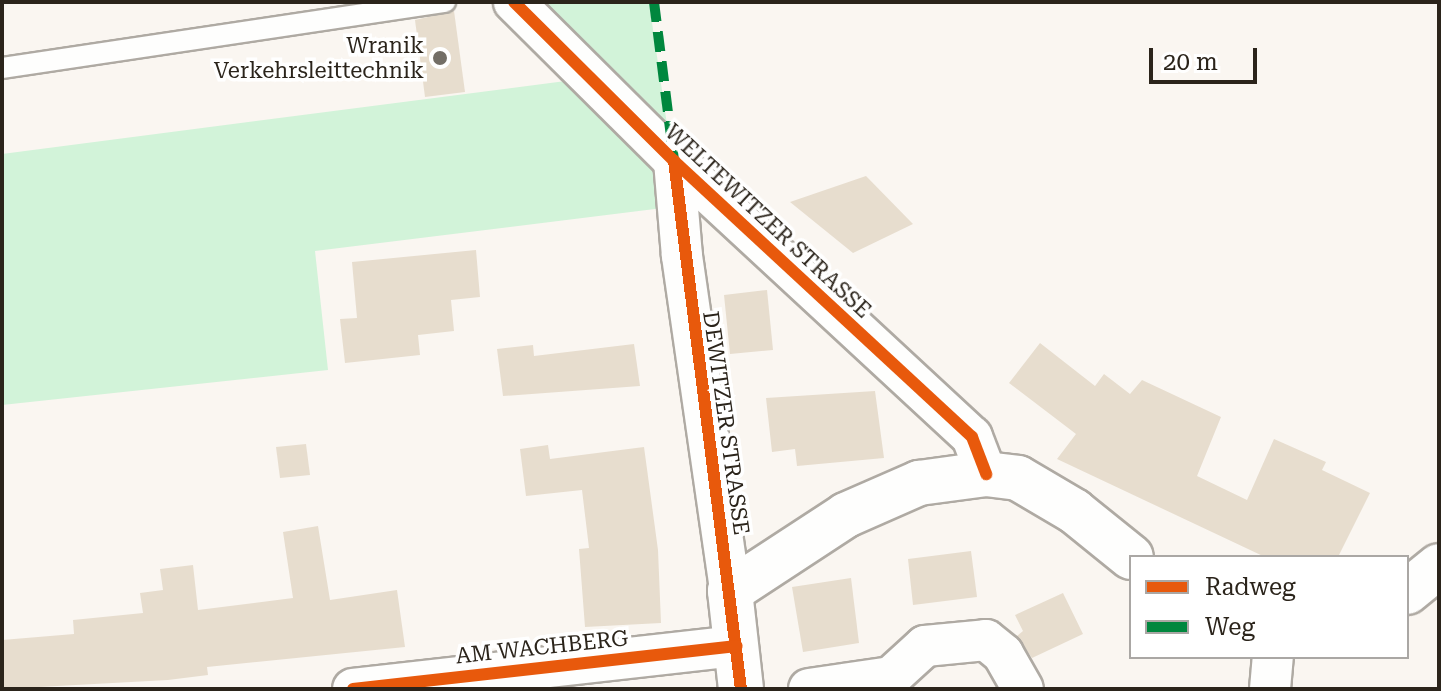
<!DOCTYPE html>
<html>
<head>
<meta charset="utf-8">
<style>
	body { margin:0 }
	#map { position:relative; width:1441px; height:691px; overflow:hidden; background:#faf6f1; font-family:"Roboto Serif",serif }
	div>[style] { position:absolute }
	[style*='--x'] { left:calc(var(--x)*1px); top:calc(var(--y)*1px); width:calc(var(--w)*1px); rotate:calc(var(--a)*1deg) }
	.green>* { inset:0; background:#d2f3d9 }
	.building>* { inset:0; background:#e7ddce }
	.roads { filter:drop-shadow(2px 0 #afaaa3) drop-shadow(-2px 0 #afaaa3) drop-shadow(0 2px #afaaa3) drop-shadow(0 -2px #afaaa3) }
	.lane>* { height:20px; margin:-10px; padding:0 10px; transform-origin:10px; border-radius:10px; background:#fefefd }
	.street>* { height:40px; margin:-20px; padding:0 20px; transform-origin:20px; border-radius:20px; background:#fefefd }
	.secondary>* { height:44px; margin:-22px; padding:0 22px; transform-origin:22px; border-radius:22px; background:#fefefd }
	.quiet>* { height:10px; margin-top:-5px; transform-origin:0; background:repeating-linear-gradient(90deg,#00873e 0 20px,transparent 0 30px) }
	.cycleway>* { height:12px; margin:-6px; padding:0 6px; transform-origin:6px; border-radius:6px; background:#e8590c }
	.dots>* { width:22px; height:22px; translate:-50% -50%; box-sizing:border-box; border:4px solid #fff; border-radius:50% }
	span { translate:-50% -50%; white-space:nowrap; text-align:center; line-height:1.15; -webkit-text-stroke:7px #fff; paint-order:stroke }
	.poi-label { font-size:22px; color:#2b241b }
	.right { translate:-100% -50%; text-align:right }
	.street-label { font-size:22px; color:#2b241b }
	.frame { position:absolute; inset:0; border:4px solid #2b241b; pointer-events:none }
	.legend { position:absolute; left:1129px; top:555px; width:280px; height:104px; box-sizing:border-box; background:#fff; border:2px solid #aaa7a4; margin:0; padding:10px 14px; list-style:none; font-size:24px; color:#2b241b }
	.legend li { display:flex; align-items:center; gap:16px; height:40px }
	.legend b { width:40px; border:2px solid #aaa7a4 }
	.scale { position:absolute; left:1149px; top:48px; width:108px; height:36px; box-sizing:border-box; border:4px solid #2b241b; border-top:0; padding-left:10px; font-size:24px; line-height:28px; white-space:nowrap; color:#2b241b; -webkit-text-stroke:6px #fff; paint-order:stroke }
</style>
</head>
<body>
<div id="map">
	<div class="green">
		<i style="clip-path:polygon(501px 2px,649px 2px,679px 206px,315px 251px,328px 370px,2px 405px,2px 154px,581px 79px)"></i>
	</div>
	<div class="building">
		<i style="clip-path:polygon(454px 11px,465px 92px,425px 97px,415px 20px)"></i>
		<i style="clip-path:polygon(866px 176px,913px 224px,853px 253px,790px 202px)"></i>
		<i style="clip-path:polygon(476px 250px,480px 297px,451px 300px,454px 331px,418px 335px,420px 355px,345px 363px,340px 319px,357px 318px,352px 262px)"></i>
		<i style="clip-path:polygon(767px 290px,773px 350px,730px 354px,724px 295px)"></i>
		<i style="clip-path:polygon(1040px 343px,1095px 386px,1104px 374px,1130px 394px,1142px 380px,1221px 417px,1197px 476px,1247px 500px,1274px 439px,1326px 462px,1322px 470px,1370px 493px,1338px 557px,1265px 557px,1057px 459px,1076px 434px,1009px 383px)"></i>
		<i style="clip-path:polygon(634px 344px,640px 386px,503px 396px,497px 349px,533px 345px,534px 356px)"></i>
		<i style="clip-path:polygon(875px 391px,884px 458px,797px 466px,795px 449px,772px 452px,766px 398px)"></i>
		<i style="clip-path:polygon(306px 444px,310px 475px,280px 478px,276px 447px)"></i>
		<i style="clip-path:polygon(548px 445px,550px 459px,644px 447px,658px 550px,661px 623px,585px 627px,579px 549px,589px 548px,582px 490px,526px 496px,520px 449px)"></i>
		<i style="clip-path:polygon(318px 526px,330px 600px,397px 590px,405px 647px,207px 667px,208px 675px,168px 680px,2px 689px,2px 640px,74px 634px,73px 620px,143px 613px,140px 593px,163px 590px,160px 569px,193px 565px,198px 610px,293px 598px,283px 532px)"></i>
		<i style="clip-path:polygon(971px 551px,977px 597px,913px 605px,908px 559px)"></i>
		<i style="clip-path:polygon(851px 578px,859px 643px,803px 652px,792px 587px)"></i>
		<i style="clip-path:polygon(1063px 593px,1083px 634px,1032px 658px,1017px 636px,1023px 631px,1015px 615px)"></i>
	</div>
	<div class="roads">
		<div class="lane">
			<i style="--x:2;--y:68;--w:448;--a:-8.5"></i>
		</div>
		<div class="street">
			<i style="--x:514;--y:2;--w:226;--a:44.8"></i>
			<i style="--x:674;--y:161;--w:406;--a:42.8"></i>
			<i style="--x:972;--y:437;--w:40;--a:69"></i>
			<i style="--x:674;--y:161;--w:95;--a:85.2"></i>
			<i style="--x:682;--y:256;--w:338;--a:81.8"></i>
			<i style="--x:353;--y:689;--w:386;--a:-6.4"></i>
			<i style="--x:809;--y:689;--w:83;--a:-8.3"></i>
			<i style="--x:891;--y:677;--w:46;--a:-42.4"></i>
			<i style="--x:925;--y:646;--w:61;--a:-5.6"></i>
			<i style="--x:986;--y:640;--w:22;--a:39"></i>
			<i style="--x:1003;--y:654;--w:40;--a:60.3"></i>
			<i style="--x:1270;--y:689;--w:32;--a:-85"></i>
		</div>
		<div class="secondary">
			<i style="--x:1407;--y:592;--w:41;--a:-39.1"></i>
			<i style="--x:741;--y:689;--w:99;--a:-96.4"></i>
			<i style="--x:730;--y:591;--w:139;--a:-33.2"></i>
			<i style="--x:846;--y:515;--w:80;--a:-23.7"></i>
			<i style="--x:919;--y:483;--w:68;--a:-7.7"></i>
			<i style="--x:986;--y:474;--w:32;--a:7"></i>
			<i style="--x:1018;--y:478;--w:65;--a:30.5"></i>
			<i style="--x:1074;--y:511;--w:73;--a:38.9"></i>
		</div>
	</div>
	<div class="quiet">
		<i style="--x:654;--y:2;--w:160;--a:82.8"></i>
	</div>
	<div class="cycleway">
		<i style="--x:514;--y:2;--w:226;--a:44.8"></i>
		<i style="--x:674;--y:161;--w:406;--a:42.8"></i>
		<i style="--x:972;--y:437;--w:40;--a:69"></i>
		<i style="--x:674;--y:161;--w:532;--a:82.77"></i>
		<i style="--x:353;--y:689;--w:386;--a:-6.4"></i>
	</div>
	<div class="dots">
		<i style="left:440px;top:58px;background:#736e66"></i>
	</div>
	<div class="poi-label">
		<span class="right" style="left:424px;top:58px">Wranik<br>Verkehrsleittechnik</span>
	</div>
	<div class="street-label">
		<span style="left:768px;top:221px;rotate:43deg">WELTEWITZER STRASSE</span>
		<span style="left:726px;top:423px;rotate:82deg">DEWITZER STRASSE</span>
		<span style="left:542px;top:647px;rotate:-6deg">AM WACHBERG</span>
	</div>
	<div class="frame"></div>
	<ul class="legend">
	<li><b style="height:10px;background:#e8590c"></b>Radweg</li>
	<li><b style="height:10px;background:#00873e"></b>Weg</li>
	</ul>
	<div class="scale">20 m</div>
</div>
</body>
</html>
